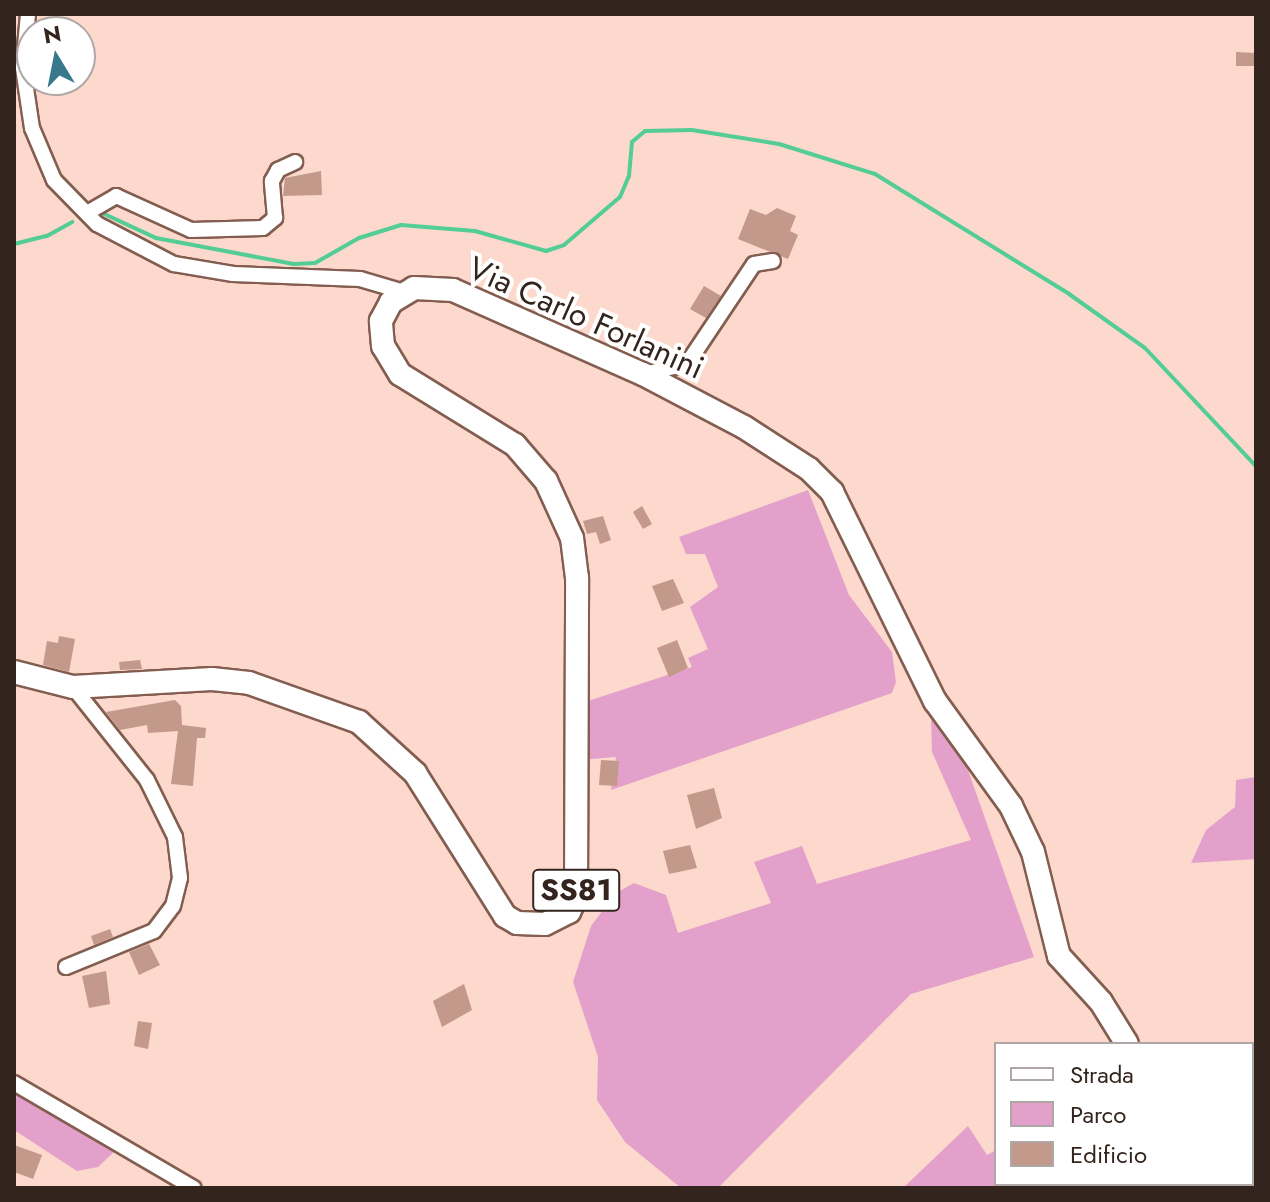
<!DOCTYPE html>
<html>
<head>
<meta charset="utf-8">
<style>
	body { margin:0 }
	#map { position:relative; width:1270px; height:1202px; overflow:hidden; background:#fcd9cc; font-family:Jost,sans-serif }
	div>[style] { position:absolute }
	[style*='--x'] { left:calc(var(--x)*1px); top:calc(var(--y)*1px); width:calc(var(--w)*1px); rotate:calc(var(--a)*1deg) }
	.green>* { inset:0; background:#e2a0ca }
	.stream>* { height:4px; margin:-2px; padding:0 2px; transform-origin:2px; border-radius:2px; background:#54cc95 }
	.building>* { inset:0; background:#c2998a }
	.roads { filter:drop-shadow(2px 0 #835e50) drop-shadow(-2px 0 #835e50) drop-shadow(0 2px #835e50) drop-shadow(0 -2px #835e50) }
	.minor>* { height:14px; margin:-7px; padding:0 7px; transform-origin:7px; border-radius:7px; background:#fff }
	.primary>* { height:22px; margin:-11px; padding:0 11px; transform-origin:11px; border-radius:11px; background:#fff }
	span { translate:-50% -50%; white-space:nowrap; text-align:center; line-height:1.15; -webkit-text-stroke:8px #fff; paint-order:stroke }
	.shield-label span { padding:2px 6px; background:#fff; border:2px solid; border-radius:6px; -webkit-text-stroke-width:0 }
	.shield-label { font-size:30px; color:#34241e; font-weight:700 }
	.street-label { font-size:32px; color:#34241e }
	.frame { position:absolute; inset:0; border:16px solid #34241e; pointer-events:none }
	.legend { position:absolute; left:994px; top:1042px; width:260px; height:144px; box-sizing:border-box; background:#fff; border:2px solid #aea7a5; margin:0; padding:10px 14px; list-style:none; font-size:24px; color:#34241e }
	.legend li { display:flex; align-items:center; gap:16px; height:40px }
	.legend b { width:40px; border:2px solid #aea7a5 }
	.north { position:absolute; left:16px; top:16px; width:80px; height:80px; box-sizing:border-box; background:#fff; border:2px solid #aea7a5; border-radius:50%; rotate:350deg; font-size:22px; font-weight:700; line-height:32px; text-align:center; color:#34241e }
	.north::after { content:''; display:block; margin:auto; width:28px; height:36px; background:#38788c; clip-path:polygon(50% 0,100% 100%,50% 72%,0 100%) }
</style>
</head>
<body>
<div id="map">
	<div class="green">
		<i style="clip-path:polygon(808px 490px,849px 595px,892px 652px,896px 682px,892px 693px,611px 790px,616px 757px,579px 760px,582px 703px,692px 667px,688px 658px,708px 649px,690px 607px,718px 587px,705px 554px,686px 554px,679px 537px)"></i>
		<i style="clip-path:polygon(931px 719px,963px 756px,1034px 957px,911px 994px,718px 1188px,681px 1188px,625px 1142px,597px 1100px,598px 1057px,573px 982px,591px 926px,616px 893px,634px 883px,666px 895px,678px 933px,771px 903px,754px 862px,802px 846px,817px 884px,971px 840px,932px 752px)"></i>
		<i style="clip-path:polygon(1256px 777px,1256px 859px,1191px 863px,1206px 830px,1235px 807px,1236px 780px)"></i>
		<i style="clip-path:polygon(14px 1086px,116px 1150px,98px 1167px,77px 1171px,14px 1130px)"></i>
		<i style="clip-path:polygon(968px 1126px,987px 1155px,996px 1150px,996px 1184px,1032px 1188px,903px 1188px)"></i>
	</div>
	<div class="stream">
		<i style="--x:100;--y:212;--w:62;--a:24.9"></i>
		<i style="--x:156;--y:238;--w:140;--a:10.7"></i>
		<i style="--x:294;--y:264;--w:21;--a:-3"></i>
		<i style="--x:315;--y:263;--w:51;--a:-29.6"></i>
		<i style="--x:359;--y:238;--w:44;--a:-17.2"></i>
		<i style="--x:401;--y:225;--w:74;--a:4.6"></i>
		<i style="--x:475;--y:231;--w:74;--a:15.7"></i>
		<i style="--x:546;--y:251;--w:19;--a:-18"></i>
		<i style="--x:564;--y:245;--w:74;--a:-40.6"></i>
		<i style="--x:620;--y:197;--w:23;--a:-67"></i>
		<i style="--x:629;--y:176;--w:34;--a:-85"></i>
		<i style="--x:632;--y:142;--w:17;--a:-40"></i>
		<i style="--x:645;--y:131;--w:47;--a:-1.2"></i>
		<i style="--x:692;--y:130;--w:88;--a:9.1"></i>
		<i style="--x:779;--y:144;--w:101;--a:17.4"></i>
		<i style="--x:875;--y:174;--w:228;--a:31.7"></i>
		<i style="--x:1069;--y:294;--w:93;--a:35.4"></i>
		<i style="--x:1145;--y:348;--w:162;--a:46.8"></i>
		<i style="--x:14;--y:244;--w:34;--a:-14"></i>
		<i style="--x:47;--y:236;--w:29;--a:-29"></i>
	</div>
	<div class="building">
		<i style="clip-path:polygon(1236px 52px,1256px 53px,1256px 66px,1236px 66px)"></i>
		<i style="clip-path:polygon(321px 171px,322px 195px,283px 196px,285px 178px)"></i>
		<i style="clip-path:polygon(777px 208px,796px 216px,790px 231px,798px 235px,788px 259px,738px 239px,750px 209px,766px 215px)"></i>
		<i style="clip-path:polygon(704px 286px,721px 296px,706px 318px,690px 309px)"></i>
		<i style="clip-path:polygon(642px 506px,652px 524px,643px 529px,633px 512px)"></i>
		<i style="clip-path:polygon(603px 516px,611px 540px,600px 544px,596px 532px,587px 534px,583px 521px)"></i>
		<i style="clip-path:polygon(673px 579px,684px 603px,662px 611px,652px 586px)"></i>
		<i style="clip-path:polygon(59px 636px,75px 639px,69px 672px,43px 665px,47px 641px,58px 643px)"></i>
		<i style="clip-path:polygon(677px 640px,688px 668px,669px 677px,657px 648px)"></i>
		<i style="clip-path:polygon(140px 660px,142px 669px,120px 670px,119px 662px)"></i>
		<i style="clip-path:polygon(175px 700px,181px 706px,182px 725px,206px 728px,205px 738px,197px 738px,193px 786px,171px 784px,178px 731px,148px 733px,147px 725px,120px 730px,106px 712px)"></i>
		<i style="clip-path:polygon(601px 760px,619px 761px,617px 786px,599px 785px)"></i>
		<i style="clip-path:polygon(714px 788px,722px 818px,696px 829px,687px 795px)"></i>
		<i style="clip-path:polygon(690px 845px,697px 868px,669px 874px,663px 851px)"></i>
		<i style="clip-path:polygon(110px 929px,113px 937px,94px 945px,91px 936px)"></i>
		<i style="clip-path:polygon(149px 944px,160px 965px,139px 975px,129px 952px)"></i>
		<i style="clip-path:polygon(106px 971px,110px 1004px,89px 1008px,82px 976px)"></i>
		<i style="clip-path:polygon(464px 984px,472px 1010px,442px 1027px,433px 1001px)"></i>
		<i style="clip-path:polygon(138px 1021px,152px 1023px,148px 1049px,134px 1046px)"></i>
		<i style="clip-path:polygon(14px 1145px,42px 1155px,33px 1179px,14px 1172px)"></i>
	</div>
	<div class="roads">
		<div class="minor">
			<i style="--x:28;--y:14;--w:54;--a:95.3"></i>
			<i style="--x:23;--y:68;--w:61;--a:81.5"></i>
			<i style="--x:32;--y:128;--w:56;--a:67.1"></i>
			<i style="--x:54;--y:180;--w:62;--a:45.7"></i>
			<i style="--x:97;--y:224;--w:87;--a:27.5"></i>
			<i style="--x:174;--y:264;--w:60;--a:9.6"></i>
			<i style="--x:233;--y:274;--w:127;--a:2.3"></i>
			<i style="--x:360;--y:279;--w:46;--a:16.5"></i>
			<i style="--x:87;--y:213;--w:34;--a:-30"></i>
			<i style="--x:116;--y:196;--w:82;--a:24.4"></i>
			<i style="--x:191;--y:230;--w:72;--a:-1.6"></i>
			<i style="--x:263;--y:228;--w:16;--a:-40"></i>
			<i style="--x:275;--y:218;--w:37;--a:-95"></i>
			<i style="--x:272;--y:181;--w:13;--a:-61"></i>
			<i style="--x:278;--y:170;--w:19;--a:-25"></i>
			<i style="--x:644;--y:374;--w:44;--a:-13.1"></i>
			<i style="--x:687;--y:364;--w:120;--a:-56.2"></i>
			<i style="--x:754;--y:264;--w:19;--a:-9"></i>
			<i style="--x:66;--y:967;--w:95;--a:-22.2"></i>
			<i style="--x:154;--y:931;--w:31;--a:-53"></i>
			<i style="--x:173;--y:906;--w:29;--a:-76"></i>
			<i style="--x:180;--y:878;--w:41;--a:-97"></i>
			<i style="--x:175;--y:837;--w:64;--a:-116.2"></i>
			<i style="--x:147;--y:780;--w:119;--a:-128.5"></i>
			<i style="--x:14;--y:1083;--w:208;--a:30.3"></i>
		</div>
		<div class="primary">
			<i style="--x:14;--y:672;--w:61;--a:14.3"></i>
			<i style="--x:73;--y:687;--w:139;--a:-3.3"></i>
			<i style="--x:212;--y:679;--w:37;--a:6"></i>
			<i style="--x:249;--y:683;--w:117;--a:19.5"></i>
			<i style="--x:359;--y:722;--w:76;--a:42.3"></i>
			<i style="--x:415;--y:773;--w:169;--a:57.8"></i>
			<i style="--x:505;--y:916;--w:14;--a:30"></i>
			<i style="--x:517;--y:923;--w:28;--a:2"></i>
			<i style="--x:545;--y:924;--w:27;--a:-27"></i>
			<i style="--x:569;--y:912;--w:17;--a:-65"></i>
			<i style="--x:576;--y:897;--w:319;--a:-89.8"></i>
			<i style="--x:577;--y:578;--w:40;--a:-97.1"></i>
			<i style="--x:572;--y:538;--w:63;--a:-114.5"></i>
			<i style="--x:546;--y:481;--w:48;--a:-130.7"></i>
			<i style="--x:515;--y:445;--w:135;--a:-148.3"></i>
			<i style="--x:400;--y:374;--w:33;--a:-121"></i>
			<i style="--x:383;--y:346;--w:25;--a:-95"></i>
			<i style="--x:381;--y:321;--w:21;--a:-62"></i>
			<i style="--x:391;--y:302;--w:27;--a:-31"></i>
			<i style="--x:414;--y:288;--w:39;--a:3"></i>
			<i style="--x:453;--y:290;--w:208;--a:23.9"></i>
			<i style="--x:643;--y:374;--w:114;--a:27.7"></i>
			<i style="--x:744;--y:427;--w:77;--a:32.9"></i>
			<i style="--x:809;--y:469;--w:33;--a:45"></i>
			<i style="--x:832;--y:492;--w:233;--a:63.8"></i>
			<i style="--x:935;--y:701;--w:130;--a:54.1"></i>
			<i style="--x:1011;--y:806;--w:51;--a:64.4"></i>
			<i style="--x:1033;--y:852;--w:107;--a:76"></i>
			<i style="--x:1059;--y:956;--w:62;--a:47.6"></i>
			<i style="--x:1101;--y:1002;--w:49;--a:58.2"></i>
			<i style="--x:1183;--y:1184;--w:5;--a:53"></i>
		</div>
	</div>
	<div class="shield-label">
		<span style="left:576px;top:890px">SS81</span>
	</div>
	<div class="street-label">
		<span style="left:586px;top:318px;rotate:24deg">Via Carlo Forlanini</span>
	</div>
	<div class="frame"></div>
	<ul class="legend">
	<li><b style="height:10px;background:#fff"></b>Strada</li>
	<li><b style="height:22px;background:#e2a0ca"></b>Parco</li>
	<li><b style="height:22px;background:#c2998a"></b>Edificio</li>
	</ul>
	<div class="north">N</div>
</div>
</body>
</html>
